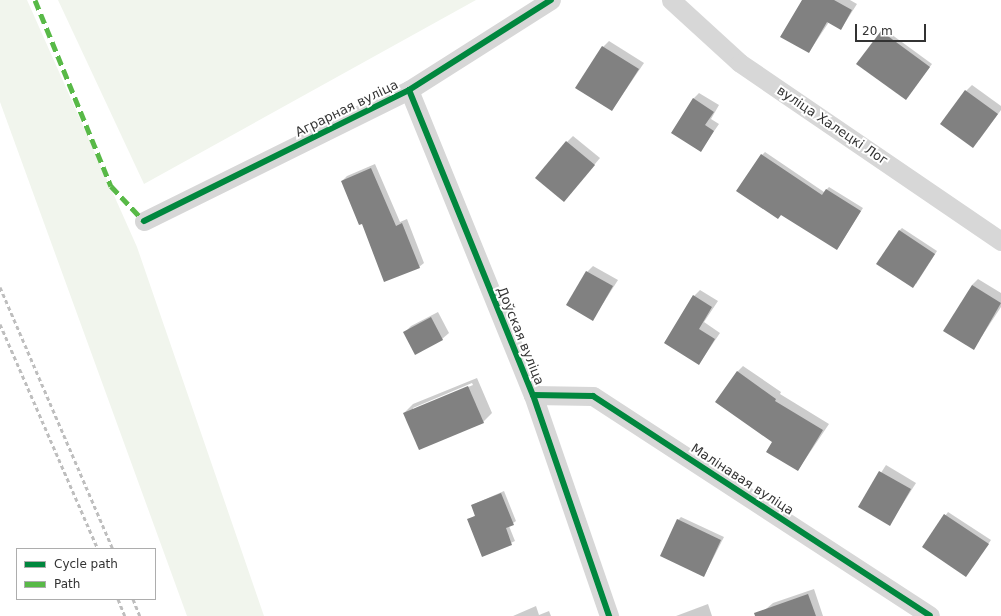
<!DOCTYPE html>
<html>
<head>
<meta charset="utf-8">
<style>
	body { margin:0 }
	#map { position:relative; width:1001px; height:616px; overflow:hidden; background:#fff; font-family:"DejaVu Sans",sans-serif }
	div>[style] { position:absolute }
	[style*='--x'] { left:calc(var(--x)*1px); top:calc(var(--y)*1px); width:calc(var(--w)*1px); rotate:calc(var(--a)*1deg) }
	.green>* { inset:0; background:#f1f5ed }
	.shadow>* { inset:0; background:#0003 }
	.building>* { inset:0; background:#818181 }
	.street>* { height:19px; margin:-9.5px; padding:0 9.5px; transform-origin:9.5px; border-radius:9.5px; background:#d7d7d7 }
	.rail>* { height:3px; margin-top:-1.5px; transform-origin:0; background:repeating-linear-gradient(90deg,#bebebe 0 4px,transparent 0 7px) }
	.quiet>* { height:5px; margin-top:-2.5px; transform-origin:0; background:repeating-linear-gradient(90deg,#58b947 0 10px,transparent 0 15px) }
	.cycleway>* { height:6px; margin:-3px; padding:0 3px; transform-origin:3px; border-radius:3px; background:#00873e }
	span { translate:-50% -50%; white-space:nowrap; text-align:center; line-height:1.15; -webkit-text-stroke:4px #fff; paint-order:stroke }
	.street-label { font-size:13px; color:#333 }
	.legend { position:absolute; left:16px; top:548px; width:140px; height:52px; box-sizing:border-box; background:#fff; border:1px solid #adadad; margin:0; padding:5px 7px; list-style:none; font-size:12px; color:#333 }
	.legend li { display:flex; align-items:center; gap:8px; height:20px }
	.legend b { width:20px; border:1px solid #adadad }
	.scale { position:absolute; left:855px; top:24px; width:71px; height:18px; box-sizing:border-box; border:2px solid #333; border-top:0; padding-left:5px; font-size:12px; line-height:14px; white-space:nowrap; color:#333; -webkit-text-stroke:3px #fff; paint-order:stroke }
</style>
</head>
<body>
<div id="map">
	<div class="green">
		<i style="clip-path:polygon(0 0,27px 0,137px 247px,264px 616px,187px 616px,0 102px)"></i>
		<i style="clip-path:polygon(58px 0,476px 0,144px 184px)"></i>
	</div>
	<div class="shadow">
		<i style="clip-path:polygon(803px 0,850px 0,857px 4px,841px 29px,829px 22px,809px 52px)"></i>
		<i style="clip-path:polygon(884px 29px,932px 64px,908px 96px,882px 32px)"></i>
		<i style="clip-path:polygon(609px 41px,644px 63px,612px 110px,603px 47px)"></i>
		<i style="clip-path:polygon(972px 85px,1001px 106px,1001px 110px,979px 140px,966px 91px)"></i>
		<i style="clip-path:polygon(699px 93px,719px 105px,711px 119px,719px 124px,701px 150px,693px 99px)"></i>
		<i style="clip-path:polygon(573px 136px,600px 158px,564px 201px,567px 142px)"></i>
		<i style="clip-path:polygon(765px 152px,824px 192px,829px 187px,863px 208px,839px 246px,762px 155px)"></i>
		<i style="clip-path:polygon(375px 164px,400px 222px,407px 219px,424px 263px,419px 267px,362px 223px,342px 181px,347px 176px)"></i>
		<i style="clip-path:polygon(902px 228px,937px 251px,916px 284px,899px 231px)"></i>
		<i style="clip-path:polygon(593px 266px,618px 280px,593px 319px,587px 272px)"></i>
		<i style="clip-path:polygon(978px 279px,1001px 293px,1001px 307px,974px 348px,972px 285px)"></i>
		<i style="clip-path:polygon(700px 290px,718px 301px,704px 322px,720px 333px,699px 364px,694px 296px)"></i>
		<i style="clip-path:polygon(438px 312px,449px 333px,442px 339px,405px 332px,411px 326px)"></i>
		<i style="clip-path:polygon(743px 366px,781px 392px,780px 394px,829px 424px,798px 470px,773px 442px,737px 372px)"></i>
		<i style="clip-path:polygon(evenodd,477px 378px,492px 413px,483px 422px,404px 413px,413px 404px,477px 378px,472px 383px,473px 385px,413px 410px,413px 408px,472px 383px)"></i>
		<i style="clip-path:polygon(886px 465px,916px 483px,890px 524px,859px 507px)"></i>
		<i style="clip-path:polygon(504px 491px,516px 521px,509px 526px,515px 541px,483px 556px,468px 520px,476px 515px,472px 505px)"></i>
		<i style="clip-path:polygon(948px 512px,991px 540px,966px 576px,923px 547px)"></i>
		<i style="clip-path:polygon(681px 517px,724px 537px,704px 576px,678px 520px)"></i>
		<i style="clip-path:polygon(814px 589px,823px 616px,769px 616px,766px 609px,773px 603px)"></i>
		<i style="clip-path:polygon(708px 604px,712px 616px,676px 616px)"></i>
		<i style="clip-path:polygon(536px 606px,539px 615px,549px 611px,551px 616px,513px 616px)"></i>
	</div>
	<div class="building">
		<i style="clip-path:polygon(802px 0,834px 0,852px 10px,841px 30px,827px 22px,809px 53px,780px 37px)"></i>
		<i style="clip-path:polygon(881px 31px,930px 67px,906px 100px,856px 64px)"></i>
		<i style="clip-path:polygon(602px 46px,639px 69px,612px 111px,575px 88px)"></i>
		<i style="clip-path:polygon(965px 90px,998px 114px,973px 148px,940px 124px)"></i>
		<i style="clip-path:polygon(693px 98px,714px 112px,705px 125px,714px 131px,701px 152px,671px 133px)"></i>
		<i style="clip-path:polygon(566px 141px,595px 165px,564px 202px,535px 178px)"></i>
		<i style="clip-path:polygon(761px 154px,822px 195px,826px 189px,861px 211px,837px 250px,781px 215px,778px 219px,736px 191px)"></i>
		<i style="clip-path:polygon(371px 168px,396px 226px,402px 223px,420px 268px,384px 282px,362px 224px,359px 225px,341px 181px)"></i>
		<i style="clip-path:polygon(899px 230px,935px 254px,913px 288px,876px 264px)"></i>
		<i style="clip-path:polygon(586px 271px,613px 286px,593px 321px,566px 305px)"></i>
		<i style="clip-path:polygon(972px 285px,1001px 303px,974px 350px,943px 331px)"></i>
		<i style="clip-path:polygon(693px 295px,712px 307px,699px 329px,715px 339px,699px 365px,664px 343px)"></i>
		<i style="clip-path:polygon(431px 317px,443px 340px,415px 355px,403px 332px)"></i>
		<i style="clip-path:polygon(737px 371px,776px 399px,775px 401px,823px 430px,798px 471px,766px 452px,772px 442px,715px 402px)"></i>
		<i style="clip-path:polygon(468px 386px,484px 423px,419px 450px,403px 413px)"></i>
		<i style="clip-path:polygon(879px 471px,911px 489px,890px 526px,858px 507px)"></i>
		<i style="clip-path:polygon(501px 493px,514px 525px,506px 528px,512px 545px,482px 557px,467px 519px,475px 516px,471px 505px)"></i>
		<i style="clip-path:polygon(944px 514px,989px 544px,966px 577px,922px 547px)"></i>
		<i style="clip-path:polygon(677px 519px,721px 540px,704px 577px,660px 556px)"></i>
		<i style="clip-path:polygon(808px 594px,816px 616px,755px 616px,754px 613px)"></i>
	</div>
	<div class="street">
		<i style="--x:671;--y:0;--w:93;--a:42.4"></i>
		<i style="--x:740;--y:63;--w:316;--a:34.3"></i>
		<i style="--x:409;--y:90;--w:329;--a:67.9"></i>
		<i style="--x:533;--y:395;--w:234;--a:71"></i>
		<i style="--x:144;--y:221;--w:296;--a:-26.3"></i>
		<i style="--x:409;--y:90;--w:168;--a:-32.4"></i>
		<i style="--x:533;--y:395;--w:60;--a:1"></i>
		<i style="--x:593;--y:396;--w:402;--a:33.1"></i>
	</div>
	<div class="rail">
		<i style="--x:0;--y:287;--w:285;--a:66.7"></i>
		<i style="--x:0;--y:324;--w:245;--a:66.5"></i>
		<i style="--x:118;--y:599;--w:18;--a:68"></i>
		<i style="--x:133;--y:599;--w:18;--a:68"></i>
	</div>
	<div class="quiet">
		<i style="--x:35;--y:0;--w:201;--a:67.8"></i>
		<i style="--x:111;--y:186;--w:48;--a:46.7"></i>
	</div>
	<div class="cycleway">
		<i style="--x:409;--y:90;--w:329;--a:67.9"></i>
		<i style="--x:533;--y:395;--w:234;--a:71"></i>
		<i style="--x:144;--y:221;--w:296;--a:-26.3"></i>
		<i style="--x:409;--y:90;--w:168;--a:-32.4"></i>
		<i style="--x:533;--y:395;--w:60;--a:1"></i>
		<i style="--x:593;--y:396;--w:402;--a:33.1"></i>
	</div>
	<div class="street-label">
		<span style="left:347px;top:109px;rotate:-26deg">Аграрная вуліца</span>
		<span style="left:832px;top:126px;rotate:34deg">вуліца Халецкі Лог</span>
		<span style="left:520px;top:336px;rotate:68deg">Доўская вуліца</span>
		<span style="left:742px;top:480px;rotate:33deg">Малінавая вуліца</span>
	</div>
	<ul class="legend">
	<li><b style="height:5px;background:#00873e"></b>Cycle path</li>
	<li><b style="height:5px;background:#58b947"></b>Path</li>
	</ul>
	<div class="scale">20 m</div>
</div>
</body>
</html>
